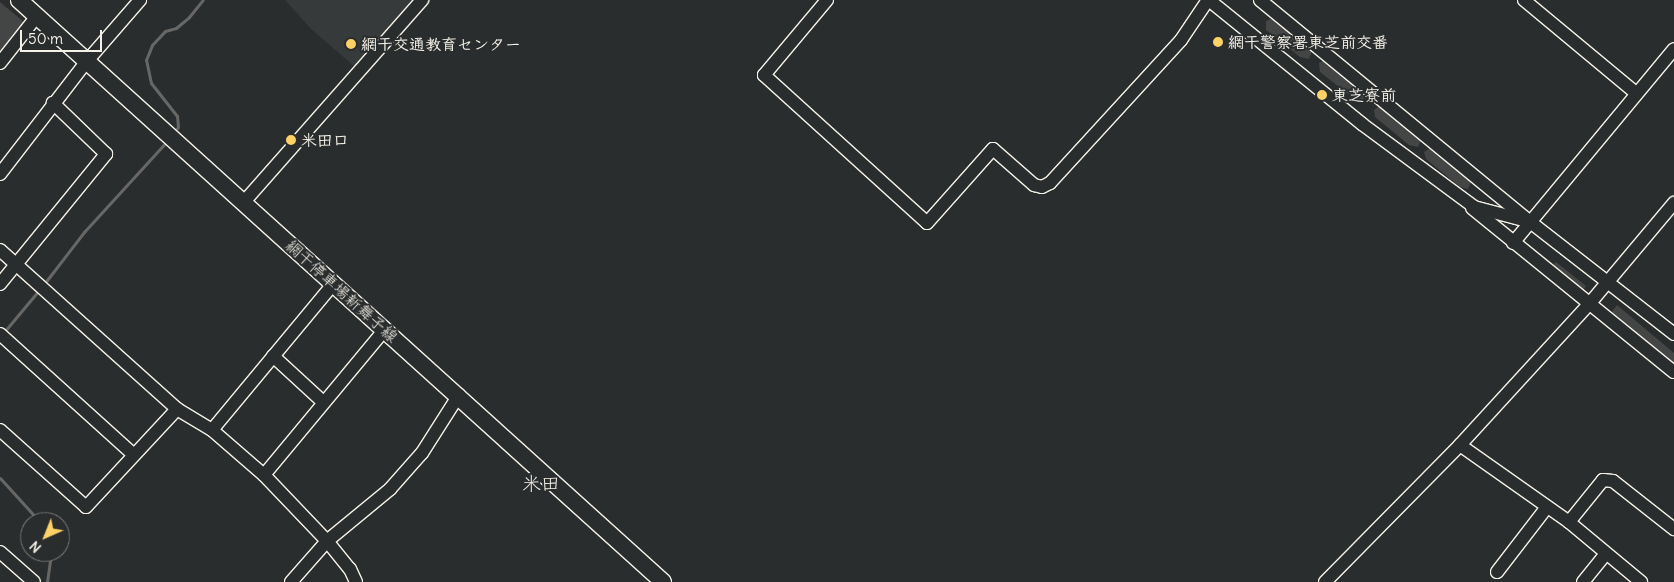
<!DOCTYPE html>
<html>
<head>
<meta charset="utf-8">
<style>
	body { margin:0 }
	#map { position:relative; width:1674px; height:582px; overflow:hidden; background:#2a2d2e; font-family:Delius,"Klee One",sans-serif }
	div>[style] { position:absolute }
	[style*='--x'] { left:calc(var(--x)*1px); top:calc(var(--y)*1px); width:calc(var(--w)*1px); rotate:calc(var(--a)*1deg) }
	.built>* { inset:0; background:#373a3a }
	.green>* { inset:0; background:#444645 }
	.stream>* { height:3px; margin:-1.5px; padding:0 1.5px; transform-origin:1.5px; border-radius:1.5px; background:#676866 }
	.roads { filter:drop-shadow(1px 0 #f4f1e8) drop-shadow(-1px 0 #f4f1e8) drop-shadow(0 1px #f4f1e8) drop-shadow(0 -1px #f4f1e8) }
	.minor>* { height:12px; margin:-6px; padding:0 6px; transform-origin:6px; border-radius:6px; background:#2a2d2e }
	.major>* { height:16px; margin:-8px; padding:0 8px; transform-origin:8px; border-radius:8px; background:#2a2d2e }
	.dots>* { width:14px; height:14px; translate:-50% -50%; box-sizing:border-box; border:2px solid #2a2d2e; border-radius:50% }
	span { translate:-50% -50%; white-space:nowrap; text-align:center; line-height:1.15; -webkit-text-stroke:4px #2a2d2e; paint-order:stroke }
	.poi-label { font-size:16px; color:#f4f1e8; font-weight:700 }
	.left { translate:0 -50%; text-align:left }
	.street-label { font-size:16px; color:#f4f1e8 }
	.quarter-label { font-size:19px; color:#f4f1e8 }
	.north { position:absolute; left:20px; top:512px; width:50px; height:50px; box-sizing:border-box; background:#2a2d2e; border:1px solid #7b7b78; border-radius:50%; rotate:224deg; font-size:14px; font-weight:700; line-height:20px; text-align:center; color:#f4f1e8 }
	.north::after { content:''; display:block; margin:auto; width:18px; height:22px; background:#ffd166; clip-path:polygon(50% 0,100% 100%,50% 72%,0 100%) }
	.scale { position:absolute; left:20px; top:30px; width:82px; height:22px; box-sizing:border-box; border:2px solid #f4f1e8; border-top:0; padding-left:6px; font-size:15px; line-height:18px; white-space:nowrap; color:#f4f1e8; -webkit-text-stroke:4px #2a2d2e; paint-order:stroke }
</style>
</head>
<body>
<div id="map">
	<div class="built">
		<i style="clip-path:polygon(285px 0,414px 0,355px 67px,311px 29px)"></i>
	</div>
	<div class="green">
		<i style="clip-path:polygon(0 2px,25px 23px,0 58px)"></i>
		<i style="clip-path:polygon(1273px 18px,1312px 51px,1309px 59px,1300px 57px,1266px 30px,1266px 21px)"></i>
		<i style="clip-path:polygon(1326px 59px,1366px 95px,1362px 101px,1357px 101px,1320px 72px,1319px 63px)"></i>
		<i style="clip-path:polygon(1381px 105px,1421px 140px,1418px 147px,1409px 145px,1375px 117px,1374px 110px)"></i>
		<i style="clip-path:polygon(1432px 147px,1472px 180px,1468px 189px,1460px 187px,1426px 159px,1424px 152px)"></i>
		<i style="clip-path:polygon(1556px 262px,1586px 286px,1581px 293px,1550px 268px)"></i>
		<i style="clip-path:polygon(1617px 305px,1674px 353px,1674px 374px,1607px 318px)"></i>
	</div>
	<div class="stream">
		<i style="--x:174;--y:132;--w:6;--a:-51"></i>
		<i style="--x:178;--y:127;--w:11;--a:-95"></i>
		<i style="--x:177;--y:116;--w:42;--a:-128.2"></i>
		<i style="--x:151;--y:83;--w:24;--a:-102"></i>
		<i style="--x:146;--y:60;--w:16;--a:-68"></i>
		<i style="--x:152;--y:45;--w:19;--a:-47"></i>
		<i style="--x:165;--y:31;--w:11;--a:-15"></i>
		<i style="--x:176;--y:28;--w:17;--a:-40"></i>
		<i style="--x:189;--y:17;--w:22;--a:-51"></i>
		<i style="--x:44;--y:284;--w:66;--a:-52.4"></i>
		<i style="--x:84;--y:232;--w:123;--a:-47.6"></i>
		<i style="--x:4;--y:332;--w:56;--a:-50.1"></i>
		<i style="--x:0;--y:478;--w:59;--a:47.7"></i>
		<i style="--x:47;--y:582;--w:30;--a:-82"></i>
	</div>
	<div class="roads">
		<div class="minor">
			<i style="--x:827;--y:0;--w:98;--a:130"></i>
			<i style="--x:764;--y:75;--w:220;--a:42.2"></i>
			<i style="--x:927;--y:223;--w:99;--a:-48.3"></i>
			<i style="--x:993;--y:149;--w:55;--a:41.3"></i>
			<i style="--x:1034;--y:185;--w:8;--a:14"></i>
			<i style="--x:1042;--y:187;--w:9;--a:-27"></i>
			<i style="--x:1050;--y:183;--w:194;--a:-47.5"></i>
			<i style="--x:1181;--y:40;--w:48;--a:-56"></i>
			<i style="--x:1209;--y:0;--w:197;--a:39"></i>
			<i style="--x:1362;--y:124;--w:139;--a:36.5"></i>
			<i style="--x:1474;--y:207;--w:55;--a:14.8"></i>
			<i style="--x:1260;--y:0;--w:348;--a:39.4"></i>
			<i style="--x:1529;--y:221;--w:184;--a:37.9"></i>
			<i style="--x:1524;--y:0;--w:146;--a:39.7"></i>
			<i style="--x:0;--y:63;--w:60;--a:-51.8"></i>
			<i style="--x:0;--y:174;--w:143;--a:-52.4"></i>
			<i style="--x:87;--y:61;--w:81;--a:-49"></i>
			<i style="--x:243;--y:203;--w:271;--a:-48.6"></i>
			<i style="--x:1472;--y:208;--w:260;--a:39.1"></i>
			<i style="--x:1513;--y:243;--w:252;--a:-50.3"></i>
			<i style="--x:0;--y:250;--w:238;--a:41.9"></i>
			<i style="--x:177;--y:409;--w:41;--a:31"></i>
			<i style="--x:212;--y:430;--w:69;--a:40.9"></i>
			<i style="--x:264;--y:475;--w:91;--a:46.3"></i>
			<i style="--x:327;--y:541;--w:36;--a:51"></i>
			<i style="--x:350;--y:569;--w:14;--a:65"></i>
			<i style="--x:0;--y:284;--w:168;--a:-50.8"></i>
			<i style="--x:106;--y:154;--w:74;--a:-136.1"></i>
			<i style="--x:0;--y:334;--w:179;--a:42.1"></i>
			<i style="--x:273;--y:356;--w:68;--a:42.6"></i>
			<i style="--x:0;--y:430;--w:115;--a:41.8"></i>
			<i style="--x:86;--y:507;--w:134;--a:-47.1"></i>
			<i style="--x:212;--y:430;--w:191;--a:-50.3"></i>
			<i style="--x:1460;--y:445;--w:133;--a:35.2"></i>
			<i style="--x:1569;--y:522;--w:94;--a:39.8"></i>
			<i style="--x:264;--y:475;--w:190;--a:-50.3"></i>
			<i style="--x:1569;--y:522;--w:54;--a:-51"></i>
			<i style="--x:1603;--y:480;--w:10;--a:6"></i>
			<i style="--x:1613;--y:481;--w:78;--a:38.2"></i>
			<i style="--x:0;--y:552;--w:45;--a:41.4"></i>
			<i style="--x:1497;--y:572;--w:82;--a:-52.4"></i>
			<i style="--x:291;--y:582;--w:55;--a:-48.7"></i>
			<i style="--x:327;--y:541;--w:82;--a:-39.5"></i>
			<i style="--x:390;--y:489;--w:48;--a:-48.4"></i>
			<i style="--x:422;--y:453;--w:69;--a:-57.5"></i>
			<i style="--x:1325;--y:582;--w:192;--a:-45.4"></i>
			<i style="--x:1460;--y:445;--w:193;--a:-47.5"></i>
			<i style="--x:1590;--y:303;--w:131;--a:-50"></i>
			<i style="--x:1583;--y:582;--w:36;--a:-51"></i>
		</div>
		<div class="major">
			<i style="--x:19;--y:0;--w:868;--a:42.1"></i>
		</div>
	</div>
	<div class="dots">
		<i style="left:1218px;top:42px;background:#ffd166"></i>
		<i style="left:351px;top:44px;background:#ffd166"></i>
		<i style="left:1322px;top:95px;background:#ffd166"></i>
		<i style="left:291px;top:140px;background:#ffd166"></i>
	</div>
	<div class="poi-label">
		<span class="left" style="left:1228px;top:42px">網干警察署東芝前交番</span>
		<span class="left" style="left:361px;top:44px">網干交通教育センター</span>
		<span class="left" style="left:1332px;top:95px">東芝寮前</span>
		<span class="left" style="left:301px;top:140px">米田口</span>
	</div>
	<div class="street-label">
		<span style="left:342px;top:291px;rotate:42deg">網干停車場新舞子線</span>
	</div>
	<div class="quarter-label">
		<span style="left:541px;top:484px">米田</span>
	</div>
	<div class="north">N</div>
	<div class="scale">50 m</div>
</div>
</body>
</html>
